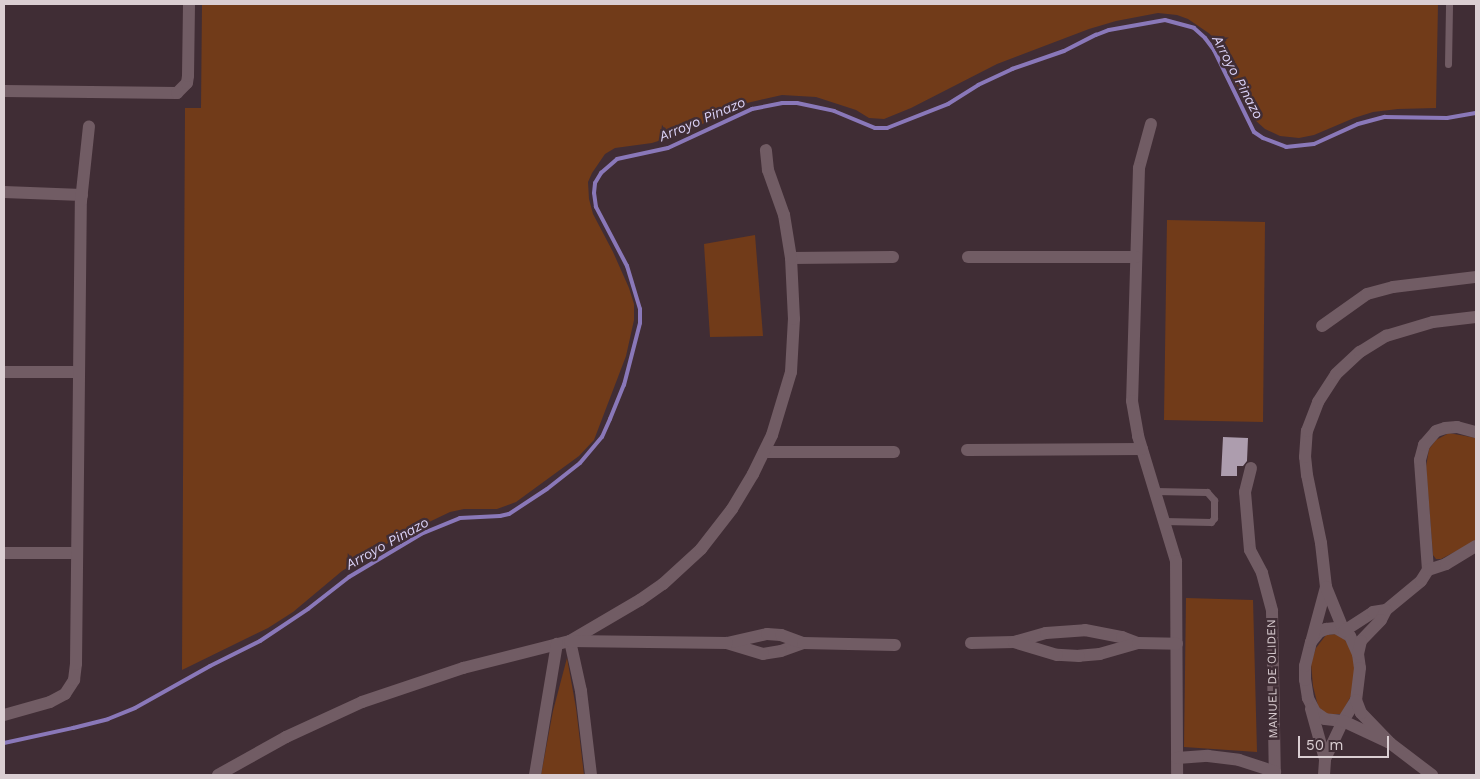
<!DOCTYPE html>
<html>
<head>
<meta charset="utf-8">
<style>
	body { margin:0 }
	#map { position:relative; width:1480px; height:779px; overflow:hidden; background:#402d35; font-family:"Work Sans",sans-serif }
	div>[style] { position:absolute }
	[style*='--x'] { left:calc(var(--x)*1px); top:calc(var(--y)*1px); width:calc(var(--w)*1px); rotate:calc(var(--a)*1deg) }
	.green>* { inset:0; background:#713b19 }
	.stream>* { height:4px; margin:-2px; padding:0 2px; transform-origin:2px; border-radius:2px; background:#8a78b9 }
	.building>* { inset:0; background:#ad9dae }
	.lane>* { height:7px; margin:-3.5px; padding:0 3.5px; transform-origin:3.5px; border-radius:3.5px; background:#715c64 }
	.street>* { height:12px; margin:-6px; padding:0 6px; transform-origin:6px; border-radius:6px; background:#715c64 }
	span { translate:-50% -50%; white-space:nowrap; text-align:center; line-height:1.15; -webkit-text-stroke:5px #402d35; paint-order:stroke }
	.street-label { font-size:12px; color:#daced2 }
	.water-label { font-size:14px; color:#dbd2f7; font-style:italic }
	.frame { position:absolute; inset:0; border:5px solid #daced2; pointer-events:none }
	.scale { position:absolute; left:1298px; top:736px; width:91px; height:22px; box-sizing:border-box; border:2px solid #daced2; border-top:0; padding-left:6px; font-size:15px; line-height:18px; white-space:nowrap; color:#daced2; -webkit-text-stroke:4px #402d35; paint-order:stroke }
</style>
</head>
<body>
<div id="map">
	<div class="green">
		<i style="clip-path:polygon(202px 4px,1438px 4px,1436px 108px,1398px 109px,1373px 112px,1354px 118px,1314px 135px,1299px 138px,1280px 136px,1265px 129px,1255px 120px,1210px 34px,1188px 19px,1177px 15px,1158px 13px,1116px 21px,1089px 29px,997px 64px,911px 108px,884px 119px,869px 118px,856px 110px,816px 97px,782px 95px,747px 103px,683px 133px,652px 143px,615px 148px,605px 154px,592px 173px,588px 182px,589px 199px,593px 214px,613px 252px,629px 288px,634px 304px,634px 320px,626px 356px,594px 440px,579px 456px,516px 502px,497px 509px,464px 509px,450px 512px,427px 523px,388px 543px,342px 571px,293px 612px,268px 628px,182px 670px,185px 108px,201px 108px)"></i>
		<i style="clip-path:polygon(1167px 220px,1265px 222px,1263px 422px,1164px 420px)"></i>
		<i style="clip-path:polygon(755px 235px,763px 336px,710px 337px,704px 244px)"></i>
		<i style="clip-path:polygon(1449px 433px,1476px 438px,1476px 541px,1441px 559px,1436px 559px,1433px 555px,1426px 467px,1429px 449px,1436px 440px)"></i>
		<i style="clip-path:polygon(1186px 598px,1253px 600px,1257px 752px,1184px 747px)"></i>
		<i style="clip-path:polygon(1337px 634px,1343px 637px,1354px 654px,1356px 687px,1341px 714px,1324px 714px,1318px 706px,1313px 686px,1311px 663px,1316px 648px,1326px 635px)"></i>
		<i style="clip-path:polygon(567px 658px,576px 708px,584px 775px,541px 775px,553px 711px)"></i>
	</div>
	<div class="stream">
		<i style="--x:4;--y:743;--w:71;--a:-12.3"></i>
		<i style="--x:73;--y:728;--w:36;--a:-14"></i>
		<i style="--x:108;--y:719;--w:29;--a:-22"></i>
		<i style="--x:135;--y:708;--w:86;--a:-29.2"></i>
		<i style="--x:210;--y:666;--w:56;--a:-26.6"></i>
		<i style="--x:260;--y:641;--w:58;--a:-33.7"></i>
		<i style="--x:308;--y:609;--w:52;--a:-38"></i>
		<i style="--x:349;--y:577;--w:84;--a:-30.8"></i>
		<i style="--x:421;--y:534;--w:42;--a:-22.3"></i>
		<i style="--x:460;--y:518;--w:40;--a:-2.9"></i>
		<i style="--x:500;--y:516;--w:9;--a:-13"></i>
		<i style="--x:509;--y:514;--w:45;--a:-33.3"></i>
		<i style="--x:547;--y:489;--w:42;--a:-38.2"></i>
		<i style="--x:580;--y:463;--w:34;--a:-50"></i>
		<i style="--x:602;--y:437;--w:20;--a:-66"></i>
		<i style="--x:610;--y:419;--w:37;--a:-68"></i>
		<i style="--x:624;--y:385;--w:64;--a:-75.5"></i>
		<i style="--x:640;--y:323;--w:14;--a:-90"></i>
		<i style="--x:640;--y:309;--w:45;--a:-106.8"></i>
		<i style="--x:627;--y:266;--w:67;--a:-117.7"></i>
		<i style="--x:596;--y:207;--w:14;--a:-98"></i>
		<i style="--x:594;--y:193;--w:10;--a:-84"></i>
		<i style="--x:595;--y:183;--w:12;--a:-59"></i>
		<i style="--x:601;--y:173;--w:21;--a:-41"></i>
		<i style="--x:617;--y:159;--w:52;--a:-12.2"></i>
		<i style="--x:668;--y:148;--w:93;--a:-24.9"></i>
		<i style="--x:752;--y:109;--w:31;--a:-11"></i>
		<i style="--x:782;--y:103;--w:15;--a:0"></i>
		<i style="--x:797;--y:103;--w:38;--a:12"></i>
		<i style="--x:834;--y:111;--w:44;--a:22.5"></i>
		<i style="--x:875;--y:128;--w:12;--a:0"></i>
		<i style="--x:887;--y:128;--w:66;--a:-21.5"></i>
		<i style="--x:948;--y:104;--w:36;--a:-32"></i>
		<i style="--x:978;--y:85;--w:38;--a:-25"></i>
		<i style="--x:1012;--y:69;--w:55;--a:-19.1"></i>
		<i style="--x:1064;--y:51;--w:36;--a:-27"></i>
		<i style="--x:1096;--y:35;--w:14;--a:-21"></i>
		<i style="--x:1109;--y:30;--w:57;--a:-10.1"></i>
		<i style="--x:1165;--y:20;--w:30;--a:15"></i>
		<i style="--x:1194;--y:28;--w:15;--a:42"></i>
		<i style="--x:1205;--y:38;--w:15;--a:53"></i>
		<i style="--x:1214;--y:50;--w:91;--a:64"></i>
		<i style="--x:1254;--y:132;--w:11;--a:34"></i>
		<i style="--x:1263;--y:138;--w:25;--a:21"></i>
		<i style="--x:1286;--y:147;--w:28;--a:-6"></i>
		<i style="--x:1314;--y:144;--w:48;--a:-24.4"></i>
		<i style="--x:1358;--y:124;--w:28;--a:-15"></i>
		<i style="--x:1385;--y:117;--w:62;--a:0.9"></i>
		<i style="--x:1447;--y:118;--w:29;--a:-10"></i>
	</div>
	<div class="building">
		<i style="clip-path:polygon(1223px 437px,1248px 438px,1247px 461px,1243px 466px,1237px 466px,1237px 476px,1221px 476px)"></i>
	</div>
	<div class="lane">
		<i style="--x:1448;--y:64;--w:60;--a:-89"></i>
		<i style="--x:1155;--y:491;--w:52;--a:1.1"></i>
		<i style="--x:1207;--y:492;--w:11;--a:49"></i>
		<i style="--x:1214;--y:500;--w:18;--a:90"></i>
		<i style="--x:1214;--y:518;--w:5;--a:127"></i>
		<i style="--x:1211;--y:522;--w:47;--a:-178.8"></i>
	</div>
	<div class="street">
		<i style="--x:4;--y:91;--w:173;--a:0.7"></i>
		<i style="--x:177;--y:93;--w:14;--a:-45"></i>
		<i style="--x:187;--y:83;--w:7;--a:-82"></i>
		<i style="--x:188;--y:76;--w:72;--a:-89.2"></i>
		<i style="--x:1151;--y:124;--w:46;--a:105.3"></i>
		<i style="--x:1139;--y:168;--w:233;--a:91.7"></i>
		<i style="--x:1132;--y:401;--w:36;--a:80"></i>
		<i style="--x:1138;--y:436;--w:131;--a:73.1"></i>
		<i style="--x:1176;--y:561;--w:214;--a:89.7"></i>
		<i style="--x:4;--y:192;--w:78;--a:2.2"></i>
		<i style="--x:968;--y:257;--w:168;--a:0"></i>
		<i style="--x:791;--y:258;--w:102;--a:-0.6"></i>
		<i style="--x:1322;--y:326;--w:55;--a:-35.4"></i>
		<i style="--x:1367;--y:294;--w:27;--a:-15"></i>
		<i style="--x:1393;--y:287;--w:84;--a:-6.9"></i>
		<i style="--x:4;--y:372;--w:75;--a:0"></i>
		<i style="--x:967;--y:450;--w:175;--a:-0.3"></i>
		<i style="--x:764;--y:452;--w:130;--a:0"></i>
		<i style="--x:1251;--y:468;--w:25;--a:104"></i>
		<i style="--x:1245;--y:492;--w:58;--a:85.1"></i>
		<i style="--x:1250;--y:550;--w:26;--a:62"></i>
		<i style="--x:1262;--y:573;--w:39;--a:75"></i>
		<i style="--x:1272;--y:611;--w:164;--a:89"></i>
		<i style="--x:4;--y:553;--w:73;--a:0"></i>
		<i style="--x:1428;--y:570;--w:110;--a:-94.2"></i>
		<i style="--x:1420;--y:460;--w:16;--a:-75"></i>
		<i style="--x:1424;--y:445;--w:18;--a:-49"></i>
		<i style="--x:1436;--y:431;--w:9;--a:-18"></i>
		<i style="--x:1445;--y:428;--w:12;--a:-5"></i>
		<i style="--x:1457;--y:427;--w:20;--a:15"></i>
		<i style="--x:1326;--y:587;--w:44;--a:-96.5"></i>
		<i style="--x:1321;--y:543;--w:69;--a:-101.6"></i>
		<i style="--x:1307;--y:475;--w:18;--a:-96"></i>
		<i style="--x:1305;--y:457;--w:26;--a:-86"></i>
		<i style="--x:1307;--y:431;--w:31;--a:-69"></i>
		<i style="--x:1318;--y:402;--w:33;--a:-57"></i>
		<i style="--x:1336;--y:374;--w:33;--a:-43"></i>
		<i style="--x:1360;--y:352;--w:31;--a:-32"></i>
		<i style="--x:1386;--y:336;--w:49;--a:-16.6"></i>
		<i style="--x:1433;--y:322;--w:43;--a:-6.6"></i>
		<i style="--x:1386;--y:610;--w:45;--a:-39.6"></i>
		<i style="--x:1421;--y:581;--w:13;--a:-58"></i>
		<i style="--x:1428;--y:570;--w:19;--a:-18"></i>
		<i style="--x:1446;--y:564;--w:35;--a:-31"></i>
		<i style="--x:1336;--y:628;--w:16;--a:30"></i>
		<i style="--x:1350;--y:636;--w:20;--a:66"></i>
		<i style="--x:1358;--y:654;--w:14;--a:82"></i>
		<i style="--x:1360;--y:668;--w:32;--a:97"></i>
		<i style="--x:1356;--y:700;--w:25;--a:122"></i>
		<i style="--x:1343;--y:721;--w:18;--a:-174"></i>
		<i style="--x:1325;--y:719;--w:12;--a:-145"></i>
		<i style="--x:1315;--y:712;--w:16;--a:-117"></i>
		<i style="--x:1308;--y:698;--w:18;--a:-99"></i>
		<i style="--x:1305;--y:680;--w:14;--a:-90"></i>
		<i style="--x:1305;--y:666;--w:25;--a:-76"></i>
		<i style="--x:1311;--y:642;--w:13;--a:-51"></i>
		<i style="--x:1319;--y:632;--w:8;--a:-23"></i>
		<i style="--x:1326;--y:629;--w:10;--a:-6"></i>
		<i style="--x:1312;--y:639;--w:54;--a:-74.9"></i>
		<i style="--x:1326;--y:587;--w:48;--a:67.8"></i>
		<i style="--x:1344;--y:631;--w:35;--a:-33"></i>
		<i style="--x:1373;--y:612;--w:13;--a:-9"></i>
		<i style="--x:1386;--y:610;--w:11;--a:117"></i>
		<i style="--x:1381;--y:620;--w:29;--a:134"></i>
		<i style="--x:1361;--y:641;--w:13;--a:103"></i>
		<i style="--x:803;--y:643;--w:23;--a:160"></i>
		<i style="--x:781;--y:651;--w:18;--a:171"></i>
		<i style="--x:763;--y:654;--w:38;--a:-163"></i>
		<i style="--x:727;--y:643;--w:41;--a:-12.7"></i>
		<i style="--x:767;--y:634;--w:14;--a:4"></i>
		<i style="--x:781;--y:635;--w:23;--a:20"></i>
		<i style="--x:803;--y:643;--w:92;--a:1.2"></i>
		<i style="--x:971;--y:643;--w:43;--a:-1.3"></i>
		<i style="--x:1014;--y:642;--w:33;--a:-16"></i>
		<i style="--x:1046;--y:633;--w:39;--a:-4"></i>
		<i style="--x:1085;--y:630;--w:38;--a:11"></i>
		<i style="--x:1122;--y:637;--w:17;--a:21"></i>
		<i style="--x:1138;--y:643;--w:40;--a:164"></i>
		<i style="--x:1100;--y:654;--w:21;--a:175"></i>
		<i style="--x:1079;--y:656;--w:22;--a:-177"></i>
		<i style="--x:1057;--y:655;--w:45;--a:-163.2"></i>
		<i style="--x:1138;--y:643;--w:39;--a:1"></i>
		<i style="--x:1311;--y:709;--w:52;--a:74.4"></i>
		<i style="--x:1325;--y:759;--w:42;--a:-64.7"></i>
		<i style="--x:1343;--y:721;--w:52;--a:25.1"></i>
		<i style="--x:1390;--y:743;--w:42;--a:-134"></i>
		<i style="--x:1361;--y:713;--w:14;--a:-111"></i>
		<i style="--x:4;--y:715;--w:48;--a:-15.8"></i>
		<i style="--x:50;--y:702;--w:17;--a:-28"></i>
		<i style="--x:65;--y:694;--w:17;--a:-57"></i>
		<i style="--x:74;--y:680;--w:16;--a:-83"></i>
		<i style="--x:76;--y:664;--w:463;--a:-89.4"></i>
		<i style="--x:81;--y:201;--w:75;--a:-83.9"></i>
		<i style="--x:1390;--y:743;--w:53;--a:37.3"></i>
		<i style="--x:1177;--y:758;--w:31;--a:-4"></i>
		<i style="--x:1208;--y:756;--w:31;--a:7"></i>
		<i style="--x:1239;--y:760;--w:38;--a:18"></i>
		<i style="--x:218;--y:775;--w:78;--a:-29.2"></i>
		<i style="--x:286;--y:737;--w:84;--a:-24.7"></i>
		<i style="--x:362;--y:702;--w:107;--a:-18.6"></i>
		<i style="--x:463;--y:668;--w:110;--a:-14.2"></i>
		<i style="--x:570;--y:641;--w:81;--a:-30.4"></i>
		<i style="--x:640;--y:600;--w:28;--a:-35"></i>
		<i style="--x:663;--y:584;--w:52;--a:-42.6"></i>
		<i style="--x:701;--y:549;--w:51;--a:-52.2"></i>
		<i style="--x:732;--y:509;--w:41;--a:-59"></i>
		<i style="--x:753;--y:474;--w:43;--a:-64"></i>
		<i style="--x:772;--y:435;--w:66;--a:-73.2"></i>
		<i style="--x:791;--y:372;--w:53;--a:-86.8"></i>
		<i style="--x:794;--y:319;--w:61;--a:-92.8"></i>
		<i style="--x:791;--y:258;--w:44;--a:-99.2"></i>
		<i style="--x:784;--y:215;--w:48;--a:-109.6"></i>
		<i style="--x:768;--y:170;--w:20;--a:-96"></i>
		<i style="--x:535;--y:775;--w:133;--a:-80.5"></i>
		<i style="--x:591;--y:775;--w:85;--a:-96.8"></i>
		<i style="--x:581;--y:691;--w:51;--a:-102.4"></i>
		<i style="--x:570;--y:641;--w:157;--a:0.7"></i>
		<i style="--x:1324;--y:775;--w:16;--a:-86"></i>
	</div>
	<div class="street-label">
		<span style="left:1273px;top:679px;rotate:-91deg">MANUEL DE OLIDEN</span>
	</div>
	<div class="water-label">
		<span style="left:1238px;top:77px;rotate:62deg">Arroyo Pinazo</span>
		<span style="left:702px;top:119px;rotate:-23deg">Arroyo Pinazo</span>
		<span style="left:387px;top:543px;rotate:-29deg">Arroyo Pinazo</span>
	</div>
	<div class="frame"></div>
	<div class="scale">50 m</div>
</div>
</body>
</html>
